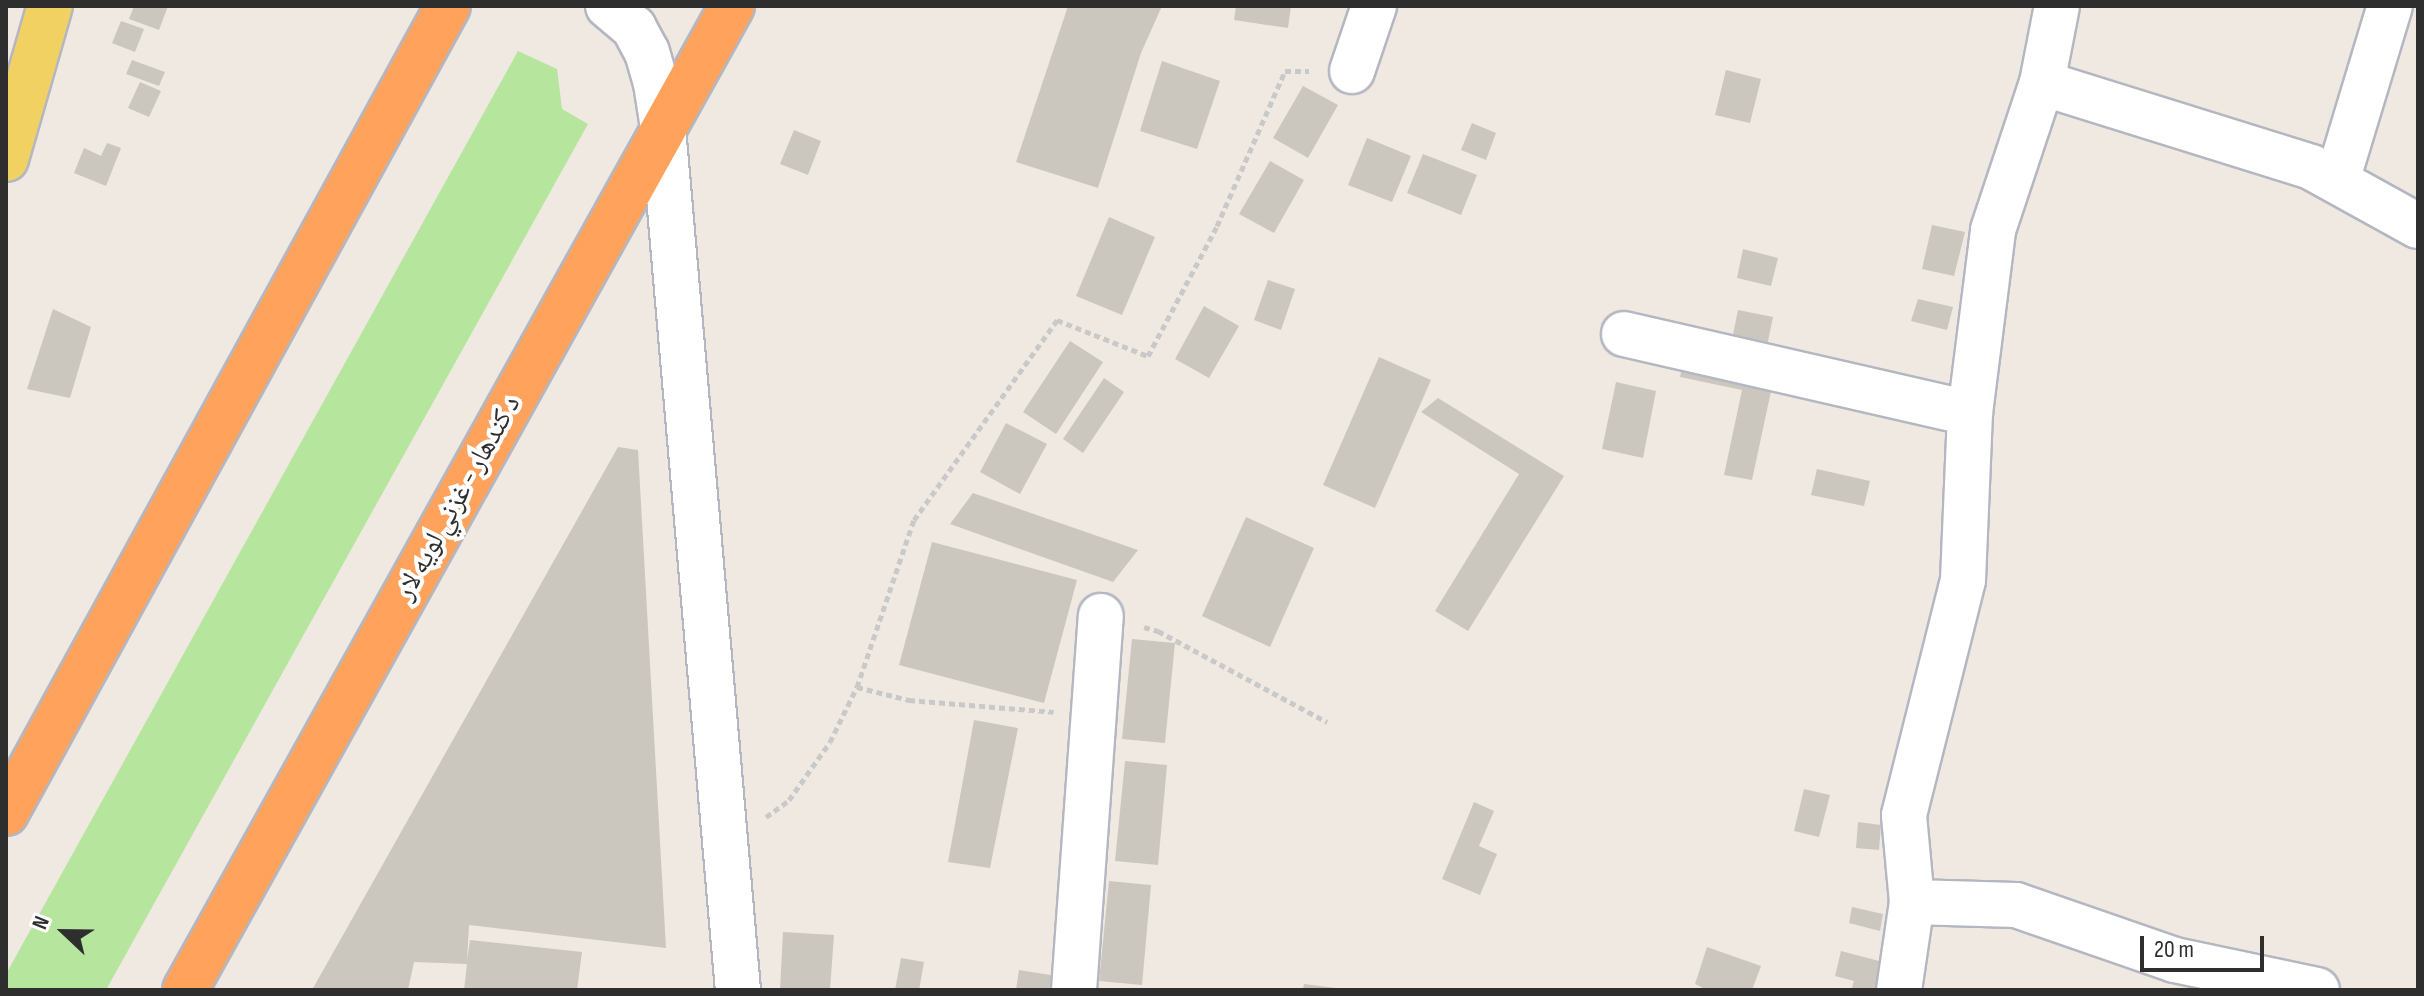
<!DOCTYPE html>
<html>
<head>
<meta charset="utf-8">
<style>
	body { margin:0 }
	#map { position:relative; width:2424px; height:996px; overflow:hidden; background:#efe9e1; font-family:"Sofia Sans Condensed","Noto Naskh Arabic",sans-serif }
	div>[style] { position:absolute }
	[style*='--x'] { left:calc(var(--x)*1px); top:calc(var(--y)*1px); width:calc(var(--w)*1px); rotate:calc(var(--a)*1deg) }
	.green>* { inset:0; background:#b6e59e }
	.building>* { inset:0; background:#cbc7bf }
	.path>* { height:5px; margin-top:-2.5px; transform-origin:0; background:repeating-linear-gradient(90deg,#c9c9c9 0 6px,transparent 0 10px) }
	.roads { filter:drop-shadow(2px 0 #b4b7c1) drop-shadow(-2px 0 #b4b7c1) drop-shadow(0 2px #b4b7c1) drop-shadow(0 -2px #b4b7c1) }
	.minor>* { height:44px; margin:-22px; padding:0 22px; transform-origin:22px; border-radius:22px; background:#fff }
	.major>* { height:44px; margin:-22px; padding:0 22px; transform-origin:22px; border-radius:22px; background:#f2d163 }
	.highway>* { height:44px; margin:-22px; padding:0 22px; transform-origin:22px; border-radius:22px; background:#ffa35c }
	span { translate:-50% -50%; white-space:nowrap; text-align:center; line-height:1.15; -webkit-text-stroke:8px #fff; paint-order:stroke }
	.street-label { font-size:28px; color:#2e2e2e }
	.frame { position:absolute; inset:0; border:8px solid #2e2e2e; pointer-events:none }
	.north { position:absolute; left:24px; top:892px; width:80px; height:80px; -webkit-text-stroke:6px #fff; paint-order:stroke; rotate:292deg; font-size:22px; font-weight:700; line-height:32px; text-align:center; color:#2e2e2e }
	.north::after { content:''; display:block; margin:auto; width:28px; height:36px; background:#2e2e2e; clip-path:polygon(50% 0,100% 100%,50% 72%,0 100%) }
	.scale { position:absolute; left:2140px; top:936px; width:124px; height:36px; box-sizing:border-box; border:4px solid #2e2e2e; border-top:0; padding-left:10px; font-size:24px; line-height:28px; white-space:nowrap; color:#2e2e2e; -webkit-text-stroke:6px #fff; paint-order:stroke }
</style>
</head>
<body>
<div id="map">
	<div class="green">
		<i style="clip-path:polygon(518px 51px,557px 69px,562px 109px,588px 124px,106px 990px,6px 990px,6px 974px)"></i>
	</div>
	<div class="building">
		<i style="clip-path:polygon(134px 6px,168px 6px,159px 30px,129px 19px)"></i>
		<i style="clip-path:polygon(1068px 6px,1162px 6px,1141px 53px,1098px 188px,1016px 162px)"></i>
		<i style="clip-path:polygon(1236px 6px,1291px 6px,1288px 28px,1234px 20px)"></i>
		<i style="clip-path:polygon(121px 21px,144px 29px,135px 52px,112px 43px)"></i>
		<i style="clip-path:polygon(132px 60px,165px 72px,159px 86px,126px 74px)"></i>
		<i style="clip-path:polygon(1162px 61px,1220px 81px,1197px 149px,1140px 131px)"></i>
		<i style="clip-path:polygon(1726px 70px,1761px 79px,1750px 123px,1715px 115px)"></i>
		<i style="clip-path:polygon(140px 82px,161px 91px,149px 117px,128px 108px)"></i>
		<i style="clip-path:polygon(1303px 86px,1338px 105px,1308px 158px,1273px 138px)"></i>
		<i style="clip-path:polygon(1472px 123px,1496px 133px,1486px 160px,1461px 150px)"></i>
		<i style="clip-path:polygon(794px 130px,821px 141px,808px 175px,780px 164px)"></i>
		<i style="clip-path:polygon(1367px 138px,1411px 156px,1392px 202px,1348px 185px)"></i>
		<i style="clip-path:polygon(107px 143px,121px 148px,106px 186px,74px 173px,84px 148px,101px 156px)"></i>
		<i style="clip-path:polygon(1423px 154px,1477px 175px,1461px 215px,1407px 193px)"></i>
		<i style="clip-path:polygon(1270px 161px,1304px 180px,1274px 233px,1239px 214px)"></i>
		<i style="clip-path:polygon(1109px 217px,1155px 237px,1122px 315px,1076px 296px)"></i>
		<i style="clip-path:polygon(1932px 225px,1965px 232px,1954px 276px,1922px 269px)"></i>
		<i style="clip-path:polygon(1743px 249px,1778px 258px,1771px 286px,1737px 278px)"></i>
		<i style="clip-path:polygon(1268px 280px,1295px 289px,1281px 330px,1254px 320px)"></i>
		<i style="clip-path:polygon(1918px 299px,1953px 307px,1947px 330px,1911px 321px)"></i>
		<i style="clip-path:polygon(1204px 306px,1239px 326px,1209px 378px,1175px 359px)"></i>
		<i style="clip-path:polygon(53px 309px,91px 327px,70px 398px,27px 389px)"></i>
		<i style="clip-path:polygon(1738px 310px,1773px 317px,1765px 356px,1730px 349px)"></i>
		<i style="clip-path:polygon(1070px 341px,1103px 362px,1056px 434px,1023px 412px)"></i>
		<i style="clip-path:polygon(1379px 357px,1431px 380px,1375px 508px,1323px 485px)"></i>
		<i style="clip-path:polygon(1683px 363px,1773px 382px,1752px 480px,1724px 475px,1742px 390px,1680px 377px)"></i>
		<i style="clip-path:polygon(1104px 378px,1124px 392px,1083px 453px,1063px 439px)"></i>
		<i style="clip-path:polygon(1616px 382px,1656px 391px,1643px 458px,1602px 449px)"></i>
		<i style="clip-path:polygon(1438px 398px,1564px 476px,1468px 631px,1435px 611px,1519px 474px,1421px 412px)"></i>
		<i style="clip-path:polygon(1006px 423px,1047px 444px,1020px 494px,980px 472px)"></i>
		<i style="clip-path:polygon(618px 447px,638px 450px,666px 948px,469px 925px,467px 961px,470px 940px,582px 952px,577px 990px,464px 990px,467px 964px,414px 962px,408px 990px,312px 990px)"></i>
		<i style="clip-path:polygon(1817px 469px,1870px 481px,1864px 506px,1811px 495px)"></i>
		<i style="clip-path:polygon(973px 493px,1138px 550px,1113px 582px,950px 524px)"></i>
		<i style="clip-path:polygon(1246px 517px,1314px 548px,1270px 647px,1202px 616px)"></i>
		<i style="clip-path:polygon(932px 542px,1077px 580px,1044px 703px,899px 665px)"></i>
		<i style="clip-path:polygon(1132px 639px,1175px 643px,1165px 743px,1122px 739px)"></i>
		<i style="clip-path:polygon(974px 720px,1018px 728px,990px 868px,948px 862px)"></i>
		<i style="clip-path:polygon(1125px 761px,1167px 765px,1158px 865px,1115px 861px)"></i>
		<i style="clip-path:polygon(1804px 789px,1830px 795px,1819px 837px,1794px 831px)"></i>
		<i style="clip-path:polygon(1474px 802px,1494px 811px,1479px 846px,1497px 854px,1480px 895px,1442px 879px)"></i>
		<i style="clip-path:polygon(1858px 822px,1881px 825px,1879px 850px,1856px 848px)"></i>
		<i style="clip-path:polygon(1109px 881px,1151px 885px,1142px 985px,1099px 981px)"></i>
		<i style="clip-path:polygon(1852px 907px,1883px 914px,1880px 931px,1849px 923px)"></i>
		<i style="clip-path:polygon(783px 932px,834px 935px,830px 990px,780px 990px)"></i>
		<i style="clip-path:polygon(1707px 947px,1761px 966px,1752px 990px,1707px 990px,1695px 984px)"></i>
		<i style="clip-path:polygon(1841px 951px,1883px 962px,1876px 990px,1851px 990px,1854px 981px,1835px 976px)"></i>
		<i style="clip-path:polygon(901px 958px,924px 962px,919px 990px,895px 990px)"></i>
		<i style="clip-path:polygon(1019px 970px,1057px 976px,1055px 990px,1016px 990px)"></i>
		<i style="clip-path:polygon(1304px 984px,1336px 988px,1336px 990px,1303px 990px)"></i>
	</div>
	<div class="path">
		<i style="--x:1144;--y:627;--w:15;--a:16"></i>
		<i style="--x:1158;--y:631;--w:192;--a:28.3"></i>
		<i style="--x:857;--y:687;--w:54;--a:14"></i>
		<i style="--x:909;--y:700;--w:145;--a:4.7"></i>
		<i style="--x:766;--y:817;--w:29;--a:-36"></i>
		<i style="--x:789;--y:800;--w:71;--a:-54.7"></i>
		<i style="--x:830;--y:742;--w:61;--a:-63.9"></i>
		<i style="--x:857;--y:687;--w:176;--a:-71.2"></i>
		<i style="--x:914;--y:520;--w:246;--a:-54.4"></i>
		<i style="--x:1057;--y:320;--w:98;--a:21.6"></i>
		<i style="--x:1148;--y:356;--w:147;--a:-62"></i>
		<i style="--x:1217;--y:226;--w:169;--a:-66.3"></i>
		<i style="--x:1285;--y:71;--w:24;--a:0"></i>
	</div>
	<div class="roads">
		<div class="minor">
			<i style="--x:608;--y:6;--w:34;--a:40"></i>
			<i style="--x:634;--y:28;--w:27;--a:62"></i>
			<i style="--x:647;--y:52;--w:32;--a:74"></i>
			<i style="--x:656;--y:83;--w:46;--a:81.2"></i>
			<i style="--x:663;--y:128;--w:865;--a:85.03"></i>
			<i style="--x:1352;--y:71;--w:69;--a:-71.3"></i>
			<i style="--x:2042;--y:83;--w:282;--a:17.3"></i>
			<i style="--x:2311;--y:167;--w:122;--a:28.9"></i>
			<i style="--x:2337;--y:181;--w:183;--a:-73.2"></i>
			<i style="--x:1624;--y:334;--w:355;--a:12.9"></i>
			<i style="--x:1912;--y:902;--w:104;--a:1.7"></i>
			<i style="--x:2016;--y:905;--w:168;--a:19.1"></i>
			<i style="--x:2175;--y:960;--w:145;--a:11.9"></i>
			<i style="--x:1074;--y:990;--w:375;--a:-85.9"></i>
			<i style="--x:1899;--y:990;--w:89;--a:-81.6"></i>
			<i style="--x:1912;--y:902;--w:87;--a:-95.3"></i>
			<i style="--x:1904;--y:815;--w:242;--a:-75.9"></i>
			<i style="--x:1963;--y:580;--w:167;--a:-87.6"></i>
			<i style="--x:1970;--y:413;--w:184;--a:-82.8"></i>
			<i style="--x:1993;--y:230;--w:155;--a:-71.6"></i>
			<i style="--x:2042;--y:83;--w:78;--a:-79"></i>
		</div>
		<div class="major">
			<i style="--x:6;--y:159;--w:159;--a:-74"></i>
		</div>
		<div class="highway">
			<i style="--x:6;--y:813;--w:920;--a:-61.29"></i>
			<i style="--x:185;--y:990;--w:1126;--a:-60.93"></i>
		</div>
	</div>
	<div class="street-label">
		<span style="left:458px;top:498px;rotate:-61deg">د کندهار - غزني لويه لار</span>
	</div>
	<div class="frame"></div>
	<div class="north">N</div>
	<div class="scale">20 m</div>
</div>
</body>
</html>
